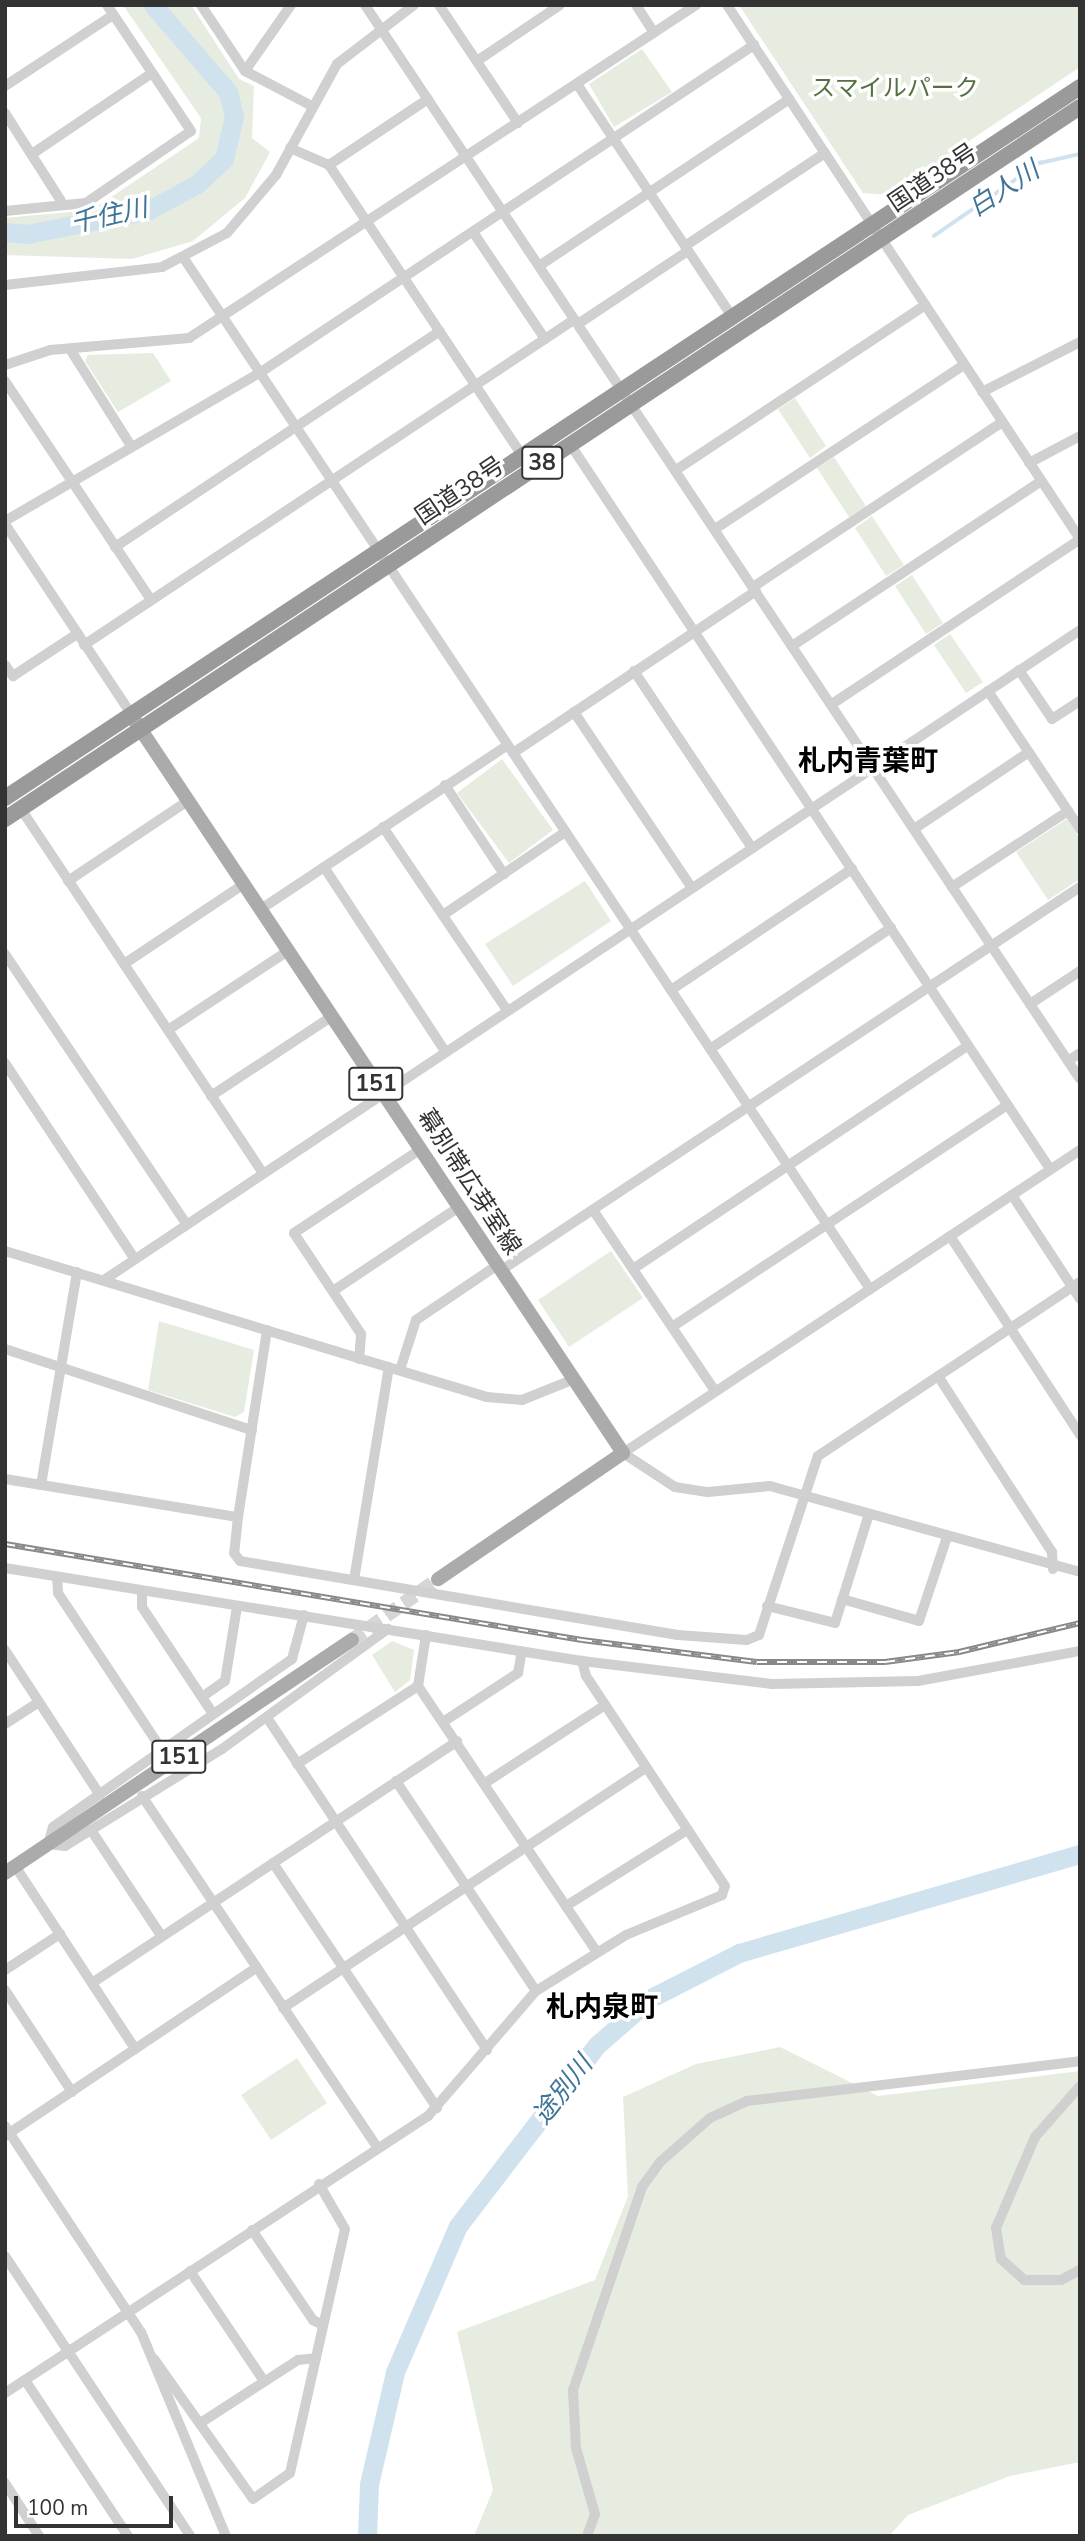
<!DOCTYPE html>
<html>
<head>
<meta charset="utf-8">
<style>
	body { margin:0 }
	#map { position:relative; width:1085px; height:2541px; overflow:hidden; background:#fff; font-family:"Nunito Sans","Noto Sans JP",sans-serif }
	div>[style] { position:absolute }
	[style*='--x'] { left:calc(var(--x)*1px); top:calc(var(--y)*1px); width:calc(var(--w)*1px); rotate:calc(var(--a)*1deg) }
	.green>* { inset:0; background:#e6ecdf }
	.stream>* { height:3.5px; margin:-1.75px; padding:0 1.75px; transform-origin:1.75px; border-radius:1.75px; background:#cfe2ee }
	.river>* { height:19px; margin:-9.5px; padding:0 9.5px; transform-origin:9.5px; border-radius:9.5px; background:#cfe2ee }
	.major-tunnel>* { height:14px; margin-top:-7px; transform-origin:0; background:repeating-linear-gradient(90deg,#d6d6d6 0 14px,transparent 0 21px) }
	.minor>* { height:10px; margin:-5px; padding:0 5px; transform-origin:5px; border-radius:5px; background:#d0d0d0 }
	.major>* { height:14px; margin:-7px; padding:0 7px; transform-origin:7px; border-radius:7px; background:#ababab }
	.highway>* { height:16px; margin:-8px; padding:0 8px; transform-origin:8px; border-radius:8px; background:#9a9a9a }
	.rail>* { height:6px; margin-top:-3px; transform-origin:0; background:repeating-linear-gradient(90deg,#fff 0 10px,#888 0 20px); box-sizing:border-box; border-block:2px solid #888 }
	span { translate:-50% -50%; white-space:nowrap; text-align:center; line-height:1.15; -webkit-text-stroke:7px #fff; paint-order:stroke }
	.shield-label span { padding:2px 5px; background:#fff; border:2px solid; border-radius:5px; -webkit-text-stroke-width:0 }
	.shield-label { font-size:23px; color:#333; font-weight:700 }
	.park-label { font-size:24px; color:#56703f }
	.street-label { font-size:24px; color:#333 }
	.water-label { font-size:26px; color:#3f7597; font-style:italic }
	.quarter-label { font-size:28px; color:#000; font-weight:700 }
	.frame { position:absolute; inset:0; border:7px solid #333; pointer-events:none }
	.scale { position:absolute; left:14px; top:2496px; width:159px; height:32px; box-sizing:border-box; border:4px solid #333; border-top:0; padding-left:9px; font-size:21px; line-height:24px; white-space:nowrap; color:#333; -webkit-text-stroke:5px #fff; paint-order:stroke }
</style>
</head>
<body>
<div id="map">
	<div class="green">
		<i style="clip-path:polygon(123px 5px,191px 5px,239px 79px,254px 86px,252px 138px,270px 152px,245px 198px,193px 241px,132px 259px,5px 255px,5px 218px,92px 210px,199px 138px,201px 118px)"></i>
		<i style="clip-path:polygon(739px 5px,1080px 5px,1080px 67px,888px 195px,863px 193px)"></i>
		<i style="clip-path:polygon(642px 49px,672px 92px,614px 127px,589px 84px)"></i>
		<i style="clip-path:polygon(153px 353px,171px 381px,118px 412px,85px 361px,88px 355px)"></i>
		<i style="clip-path:polygon(795px 398px,826px 446px,810px 458px,778px 409px)"></i>
		<i style="clip-path:polygon(834px 457px,866px 506px,849px 517px,817px 468px)"></i>
		<i style="clip-path:polygon(872px 516px,904px 565px,886px 576px,855px 528px)"></i>
		<i style="clip-path:polygon(912px 575px,943px 623px,926px 634px,895px 586px)"></i>
		<i style="clip-path:polygon(950px 634px,983px 682px,966px 693px,934px 645px)"></i>
		<i style="clip-path:polygon(502px 759px,553px 830px,509px 863px,457px 793px)"></i>
		<i style="clip-path:polygon(1067px 819px,1080px 839px,1080px 879px,1048px 900px,1016px 852px)"></i>
		<i style="clip-path:polygon(585px 881px,611px 921px,513px 986px,485px 944px)"></i>
		<i style="clip-path:polygon(611px 1251px,643px 1298px,569px 1347px,538px 1300px)"></i>
		<i style="clip-path:polygon(159px 1321px,254px 1350px,244px 1412px,235px 1417px,148px 1390px)"></i>
		<i style="clip-path:polygon(392px 1641px,414px 1650px,410px 1680px,395px 1692px,372px 1655px)"></i>
		<i style="clip-path:polygon(780px 2047px,878px 2096px,1080px 2071px,1080px 2462px,1010px 2476px,908px 2515px,889px 2536px,474px 2536px,493px 2490px,457px 2332px,595px 2280px,628px 2196px,623px 2097px,696px 2064px)"></i>
		<i style="clip-path:polygon(297px 2058px,327px 2103px,271px 2140px,241px 2095px)"></i>
	</div>
	<div class="stream">
		<i style="--x:934;--y:236;--w:129;--a:-34.6"></i>
		<i style="--x:1040;--y:163;--w:41;--a:-12.7"></i>
	</div>
	<div class="river">
		<i style="--x:5;--y:232;--w:22;--a:5"></i>
		<i style="--x:27;--y:234;--w:124;--a:-11.1"></i>
		<i style="--x:149;--y:210;--w:55;--a:-28.4"></i>
		<i style="--x:197;--y:184;--w:37;--a:-43"></i>
		<i style="--x:224;--y:159;--w:44;--a:-76.9"></i>
		<i style="--x:234;--y:116;--w:25;--a:-104"></i>
		<i style="--x:228;--y:92;--w:115;--a:-130.8"></i>
		<i style="--x:367;--y:2536;--w:52;--a:-87.8"></i>
		<i style="--x:369;--y:2484;--w:115;--a:-76.9"></i>
		<i style="--x:395;--y:2372;--w:159;--a:-66.7"></i>
		<i style="--x:458;--y:2226;--w:228;--a:-52.5"></i>
		<i style="--x:597;--y:2045;--w:72;--a:-41"></i>
		<i style="--x:651;--y:1998;--w:99;--a:-27.1"></i>
		<i style="--x:739;--y:1953;--w:355;--a:-16.2"></i>
	</div>
	<div class="major-tunnel">
		<i style="--x:352;--y:1640;--w:105;--a:-35.3"></i>
	</div>
	<div class="minor">
		<i style="--x:201;--y:5;--w:79;--a:56.3"></i>
		<i style="--x:245;--y:71;--w:73;--a:27.6"></i>
		<i style="--x:365;--y:5;--w:1290;--a:56.35"></i>
		<i style="--x:439;--y:5;--w:142;--a:56.2"></i>
		<i style="--x:636;--y:5;--w:33;--a:57"></i>
		<i style="--x:727;--y:5;--w:640;--a:56.53"></i>
		<i style="--x:477;--y:61;--w:100;--a:-34"></i>
		<i style="--x:245;--y:71;--w:80;--a:-55.1"></i>
		<i style="--x:577;--y:84;--w:279;--a:56.3"></i>
		<i style="--x:5;--y:86;--w:129;--a:-33.3"></i>
		<i style="--x:5;--y:113;--w:104;--a:57.5"></i>
		<i style="--x:290;--y:148;--w:43;--a:23.6"></i>
		<i style="--x:329;--y:165;--w:348;--a:56.4"></i>
		<i style="--x:32;--y:154;--w:145;--a:-34"></i>
		<i style="--x:329;--y:165;--w:119;--a:-33.7"></i>
		<i style="--x:5;--y:211;--w:81;--a:-5.6"></i>
		<i style="--x:86;--y:203;--w:127;--a:-34.4"></i>
		<i style="--x:191;--y:131;--w:151;--a:-123.7"></i>
		<i style="--x:473;--y:232;--w:129;--a:56.1"></i>
		<i style="--x:685;--y:246;--w:168;--a:-33.6"></i>
		<i style="--x:183;--y:257;--w:1240;--a:56.35"></i>
		<i style="--x:539;--y:266;--w:301;--a:-33.7"></i>
		<i style="--x:5;--y:285;--w:158;--a:-6.5"></i>
		<i style="--x:162;--y:267;--w:73;--a:-27.6"></i>
		<i style="--x:227;--y:233;--w:76;--a:-49.8"></i>
		<i style="--x:276;--y:175;--w:127;--a:-61.2"></i>
		<i style="--x:337;--y:64;--w:97;--a:-37.5"></i>
		<i style="--x:578;--y:324;--w:132;--a:-33.6"></i>
		<i style="--x:70;--y:349;--w:115;--a:57.8"></i>
		<i style="--x:5;--y:365;--w:47;--a:-18.4"></i>
		<i style="--x:50;--y:350;--w:140;--a:-4.9"></i>
		<i style="--x:189;--y:338;--w:607;--a:-33.3"></i>
		<i style="--x:5;--y:381;--w:263;--a:56.3"></i>
		<i style="--x:982;--y:392;--w:110;--a:-27"></i>
		<i style="--x:570;--y:444;--w:869;--a:56.49"></i>
		<i style="--x:1029;--y:463;--w:58;--a:-27.9"></i>
		<i style="--x:676;--y:470;--w:299;--a:-33.5"></i>
		<i style="--x:5;--y:521;--w:296;--a:-30.2"></i>
		<i style="--x:261;--y:372;--w:592;--a:-33.56"></i>
		<i style="--x:5;--y:524;--w:228;--a:56.4"></i>
		<i style="--x:715;--y:529;--w:298;--a:-33.4"></i>
		<i style="--x:115;--y:547;--w:390;--a:-33.6"></i>
		<i style="--x:753;--y:587;--w:299;--a:-33.5"></i>
		<i style="--x:84;--y:645;--w:589;--a:-33.58"></i>
		<i style="--x:792;--y:646;--w:299;--a:-33.5"></i>
		<i style="--x:5;--y:665;--w:14;--a:54"></i>
		<i style="--x:13;--y:676;--w:77;--a:-33.3"></i>
		<i style="--x:1019;--y:670;--w:59;--a:56"></i>
		<i style="--x:1052;--y:719;--w:33;--a:-33"></i>
		<i style="--x:634;--y:671;--w:213;--a:56.3"></i>
		<i style="--x:988;--y:691;--w:166;--a:56.3"></i>
		<i style="--x:832;--y:704;--w:298;--a:-33.6"></i>
		<i style="--x:574;--y:712;--w:211;--a:56.2"></i>
		<i style="--x:513;--y:753;--w:292;--a:-33.7"></i>
		<i style="--x:445;--y:785;--w:107;--a:56.5"></i>
		<i style="--x:21;--y:809;--w:436;--a:56.4"></i>
		<i style="--x:383;--y:827;--w:221;--a:55.9"></i>
		<i style="--x:914;--y:829;--w:138;--a:-33.8"></i>
		<i style="--x:324;--y:867;--w:220;--a:56.7"></i>
		<i style="--x:68;--y:881;--w:146;--a:-33.8"></i>
		<i style="--x:952;--y:887;--w:139;--a:-33.2"></i>
		<i style="--x:261;--y:909;--w:296;--a:-33.6"></i>
		<i style="--x:443;--y:915;--w:148;--a:-34.2"></i>
		<i style="--x:5;--y:954;--w:324;--a:56.1"></i>
		<i style="--x:124;--y:964;--w:144;--a:-33.7"></i>
		<i style="--x:671;--y:990;--w:218;--a:-33.8"></i>
		<i style="--x:1030;--y:1004;--w:60;--a:-33.4"></i>
		<i style="--x:168;--y:1030;--w:144;--a:-33.4"></i>
		<i style="--x:710;--y:1049;--w:218;--a:-33.8"></i>
		<i style="--x:1068;--y:1061;--w:14;--a:-34"></i>
		<i style="--x:5;--y:1063;--w:234;--a:56.5"></i>
		<i style="--x:211;--y:1096;--w:144;--a:-33.4"></i>
		<i style="--x:1080;--y:1150;--w:548;--a:146.45"></i>
		<i style="--x:623;--y:1453;--w:62;--a:33.2"></i>
		<i style="--x:675;--y:1487;--w:33;--a:9"></i>
		<i style="--x:708;--y:1492;--w:62;--a:-5.5"></i>
		<i style="--x:770;--y:1486;--w:322;--a:15.5"></i>
		<i style="--x:1012;--y:1195;--w:124;--a:56.8"></i>
		<i style="--x:593;--y:1210;--w:218;--a:56"></i>
		<i style="--x:950;--y:1236;--w:238;--a:56.8"></i>
		<i style="--x:5;--y:1251;--w:504;--a:16.85"></i>
		<i style="--x:487;--y:1397;--w:35;--a:5"></i>
		<i style="--x:522;--y:1400;--w:54;--a:-21.8"></i>
		<i style="--x:633;--y:1269;--w:402;--a:-33.7"></i>
		<i style="--x:500;--y:1271;--w:696;--a:-33.51"></i>
		<i style="--x:104;--y:1280;--w:1173;--a:-33.66"></i>
		<i style="--x:333;--y:1291;--w:151;--a:-33.7"></i>
		<i style="--x:672;--y:1327;--w:402;--a:-33.5"></i>
		<i style="--x:267;--y:1330;--w:189;--a:98.8"></i>
		<i style="--x:238;--y:1517;--w:36;--a:96"></i>
		<i style="--x:234;--y:1553;--w:10;--a:53"></i>
		<i style="--x:240;--y:1561;--w:444;--a:9.6"></i>
		<i style="--x:678;--y:1635;--w:69;--a:4.1"></i>
		<i style="--x:747;--y:1640;--w:13;--a:-23"></i>
		<i style="--x:759;--y:1635;--w:188;--a:-71.8"></i>
		<i style="--x:818;--y:1456;--w:315;--a:-33.6"></i>
		<i style="--x:5;--y:1349;--w:260;--a:18.2"></i>
		<i style="--x:359;--y:1359;--w:25;--a:-85"></i>
		<i style="--x:361;--y:1334;--w:121;--a:-123.6"></i>
		<i style="--x:294;--y:1233;--w:152;--a:-33.5"></i>
		<i style="--x:400;--y:1370;--w:52;--a:-72.3"></i>
		<i style="--x:416;--y:1320;--w:97;--a:-34"></i>
		<i style="--x:938;--y:1376;--w:210;--a:57.1"></i>
		<i style="--x:1052;--y:1552;--w:17;--a:87"></i>
		<i style="--x:5;--y:1479;--w:236;--a:9.3"></i>
		<i style="--x:41;--y:1485;--w:216;--a:-80.4"></i>
		<i style="--x:5;--y:1568;--w:584;--a:9.16"></i>
		<i style="--x:582;--y:1661;--w:191;--a:6.9"></i>
		<i style="--x:772;--y:1684;--w:146;--a:-1.2"></i>
		<i style="--x:918;--y:1681;--w:165;--a:-10.5"></i>
		<i style="--x:57;--y:1577;--w:16;--a:86"></i>
		<i style="--x:58;--y:1593;--w:192;--a:56.5"></i>
		<i style="--x:354;--y:1580;--w:216;--a:-80.7"></i>
		<i style="--x:142;--y:1591;--w:16;--a:90"></i>
		<i style="--x:142;--y:1607;--w:128;--a:56.4"></i>
		<i style="--x:842;--y:1599;--w:80;--a:15.9"></i>
		<i style="--x:919;--y:1621;--w:89;--a:-71.6"></i>
		<i style="--x:767;--y:1606;--w:70;--a:14"></i>
		<i style="--x:835;--y:1623;--w:114;--a:-72.7"></i>
		<i style="--x:304;--y:1615;--w:46;--a:105.3"></i>
		<i style="--x:292;--y:1659;--w:292;--a:144.9"></i>
		<i style="--x:53;--y:1827;--w:18;--a:106"></i>
		<i style="--x:48;--y:1844;--w:17;--a:7"></i>
		<i style="--x:65;--y:1846;--w:185;--a:-31.7"></i>
		<i style="--x:222;--y:1749;--w:205;--a:-35.9"></i>
		<i style="--x:426;--y:1635;--w:52;--a:98.9"></i>
		<i style="--x:418;--y:1686;--w:319;--a:56.1"></i>
		<i style="--x:5;--y:1650;--w:173;--a:56.8"></i>
		<i style="--x:202;--y:1697;--w:28;--a:-35"></i>
		<i style="--x:225;--y:1681;--w:75;--a:-80.8"></i>
		<i style="--x:268;--y:1719;--w:397;--a:56.5"></i>
		<i style="--x:443;--y:1722;--w:90;--a:-33.2"></i>
		<i style="--x:518;--y:1673;--w:22;--a:-80"></i>
		<i style="--x:5;--y:1724;--w:40;--a:-32.9"></i>
		<i style="--x:297;--y:1764;--w:144;--a:-32.8"></i>
		<i style="--x:396;--y:1781;--w:252;--a:56.3"></i>
		<i style="--x:485;--y:1783;--w:143;--a:-33"></i>
		<i style="--x:142;--y:1796;--w:424;--a:56.2"></i>
		<i style="--x:91;--y:1830;--w:128;--a:56.4"></i>
		<i style="--x:273;--y:1863;--w:295;--a:56.2"></i>
		<i style="--x:15;--y:1866;--w:219;--a:56.7"></i>
		<i style="--x:566;--y:1906;--w:143;--a:-32.1"></i>
		<i style="--x:5;--y:1970;--w:66;--a:-33.2"></i>
		<i style="--x:92;--y:1983;--w:438;--a:-33.5"></i>
		<i style="--x:5;--y:1990;--w:122;--a:56.7"></i>
		<i style="--x:283;--y:2008;--w:435;--a:-33.5"></i>
		<i style="--x:1080;--y:2086;--w:68;--a:131.4"></i>
		<i style="--x:1035;--y:2137;--w:99;--a:113.2"></i>
		<i style="--x:996;--y:2228;--w:31;--a:81"></i>
		<i style="--x:1001;--y:2259;--w:31;--a:42"></i>
		<i style="--x:1024;--y:2280;--w:37;--a:0"></i>
		<i style="--x:1061;--y:2280;--w:21;--a:-28"></i>
		<i style="--x:5;--y:2126;--w:247;--a:56.6"></i>
		<i style="--x:141;--y:2332;--w:221;--a:67.4"></i>
		<i style="--x:5;--y:2136;--w:302;--a:-33.8"></i>
		<i style="--x:252;--y:2230;--w:109;--a:55.9"></i>
		<i style="--x:313;--y:2320;--w:11;--a:27"></i>
		<i style="--x:5;--y:2256;--w:336;--a:56.5"></i>
		<i style="--x:190;--y:2271;--w:133;--a:56.1"></i>
		<i style="--x:154;--y:2359;--w:171;--a:54.7"></i>
		<i style="--x:253;--y:2499;--w:45;--a:-35.1"></i>
		<i style="--x:290;--y:2473;--w:250;--a:-77.3"></i>
		<i style="--x:345;--y:2229;--w:52;--a:-120"></i>
		<i style="--x:25;--y:2380;--w:187;--a:56.6"></i>
		<i style="--x:5;--y:2393;--w:506;--a:-33.22"></i>
		<i style="--x:428;--y:2116;--w:165;--a:-49.2"></i>
		<i style="--x:536;--y:1991;--w:106;--a:-31.9"></i>
		<i style="--x:626;--y:1935;--w:104;--a:-22.6"></i>
		<i style="--x:722;--y:1895;--w:9;--a:-72"></i>
		<i style="--x:725;--y:1886;--w:252;--a:-123.5"></i>
		<i style="--x:586;--y:1676;--w:16;--a:-105"></i>
		<i style="--x:202;--y:2422;--w:114;--a:-32.9"></i>
		<i style="--x:298;--y:2360;--w:18;--a:-6"></i>
		<i style="--x:5;--y:2483;--w:63;--a:57.3"></i>
		<i style="--x:587;--y:2536;--w:23;--a:-70"></i>
		<i style="--x:595;--y:2514;--w:69;--a:-106.1"></i>
		<i style="--x:576;--y:2448;--w:58;--a:-93"></i>
		<i style="--x:573;--y:2390;--w:214;--a:-71.2"></i>
		<i style="--x:642;--y:2187;--w:31;--a:-54"></i>
		<i style="--x:660;--y:2162;--w:67;--a:-41.3"></i>
		<i style="--x:710;--y:2118;--w:41;--a:-24.7"></i>
		<i style="--x:747;--y:2101;--w:335;--a:-6.8"></i>
	</div>
	<div class="major">
		<i style="--x:135;--y:721;--w:880;--a:56.31"></i>
		<i style="--x:623;--y:1453;--w:224;--a:145.7"></i>
		<i style="--x:5;--y:1873;--w:418;--a:-33.9"></i>
	</div>
	<div class="highway">
		<i style="--x:5;--y:798;--w:1289;--a:-33.48"></i>
		<i style="--x:5;--y:819;--w:1289;--a:-33.52"></i>
	</div>
	<div class="rail">
		<i style="--x:5;--y:1544;--w:585;--a:9.45"></i>
		<i style="--x:582;--y:1640;--w:176;--a:7.2"></i>
		<i style="--x:757;--y:1662;--w:128;--a:0"></i>
		<i style="--x:885;--y:1662;--w:75;--a:-7.7"></i>
		<i style="--x:959;--y:1652;--w:124;--a:-13.5"></i>
	</div>
	<div class="shield-label">
		<span style="left:542px;top:463px">38</span>
		<span style="left:376px;top:1084px">151</span>
		<span style="left:179px;top:1757px">151</span>
	</div>
	<div class="park-label">
		<span style="left:895px;top:89px">スマイルパーク</span>
	</div>
	<div class="street-label">
		<span style="left:933px;top:178px;rotate:-34deg">国道38号</span>
		<span style="left:460px;top:491px;rotate:-34deg">国道38号</span>
		<span style="left:469px;top:1182px;rotate:57deg">幕別帯広芽室線</span>
	</div>
	<div class="water-label">
		<span style="left:1004px;top:189px;rotate:-33deg">白人川</span>
		<span style="left:109px;top:216px;rotate:-13deg">千住川</span>
		<span style="left:563px;top:2090px;rotate:-52deg">途別川</span>
	</div>
	<div class="quarter-label">
		<span style="left:868px;top:761px">札内青葉町</span>
		<span style="left:602px;top:2007px">札内泉町</span>
	</div>
	<div class="frame"></div>
	<div class="scale">100 m</div>
</div>
</body>
</html>
